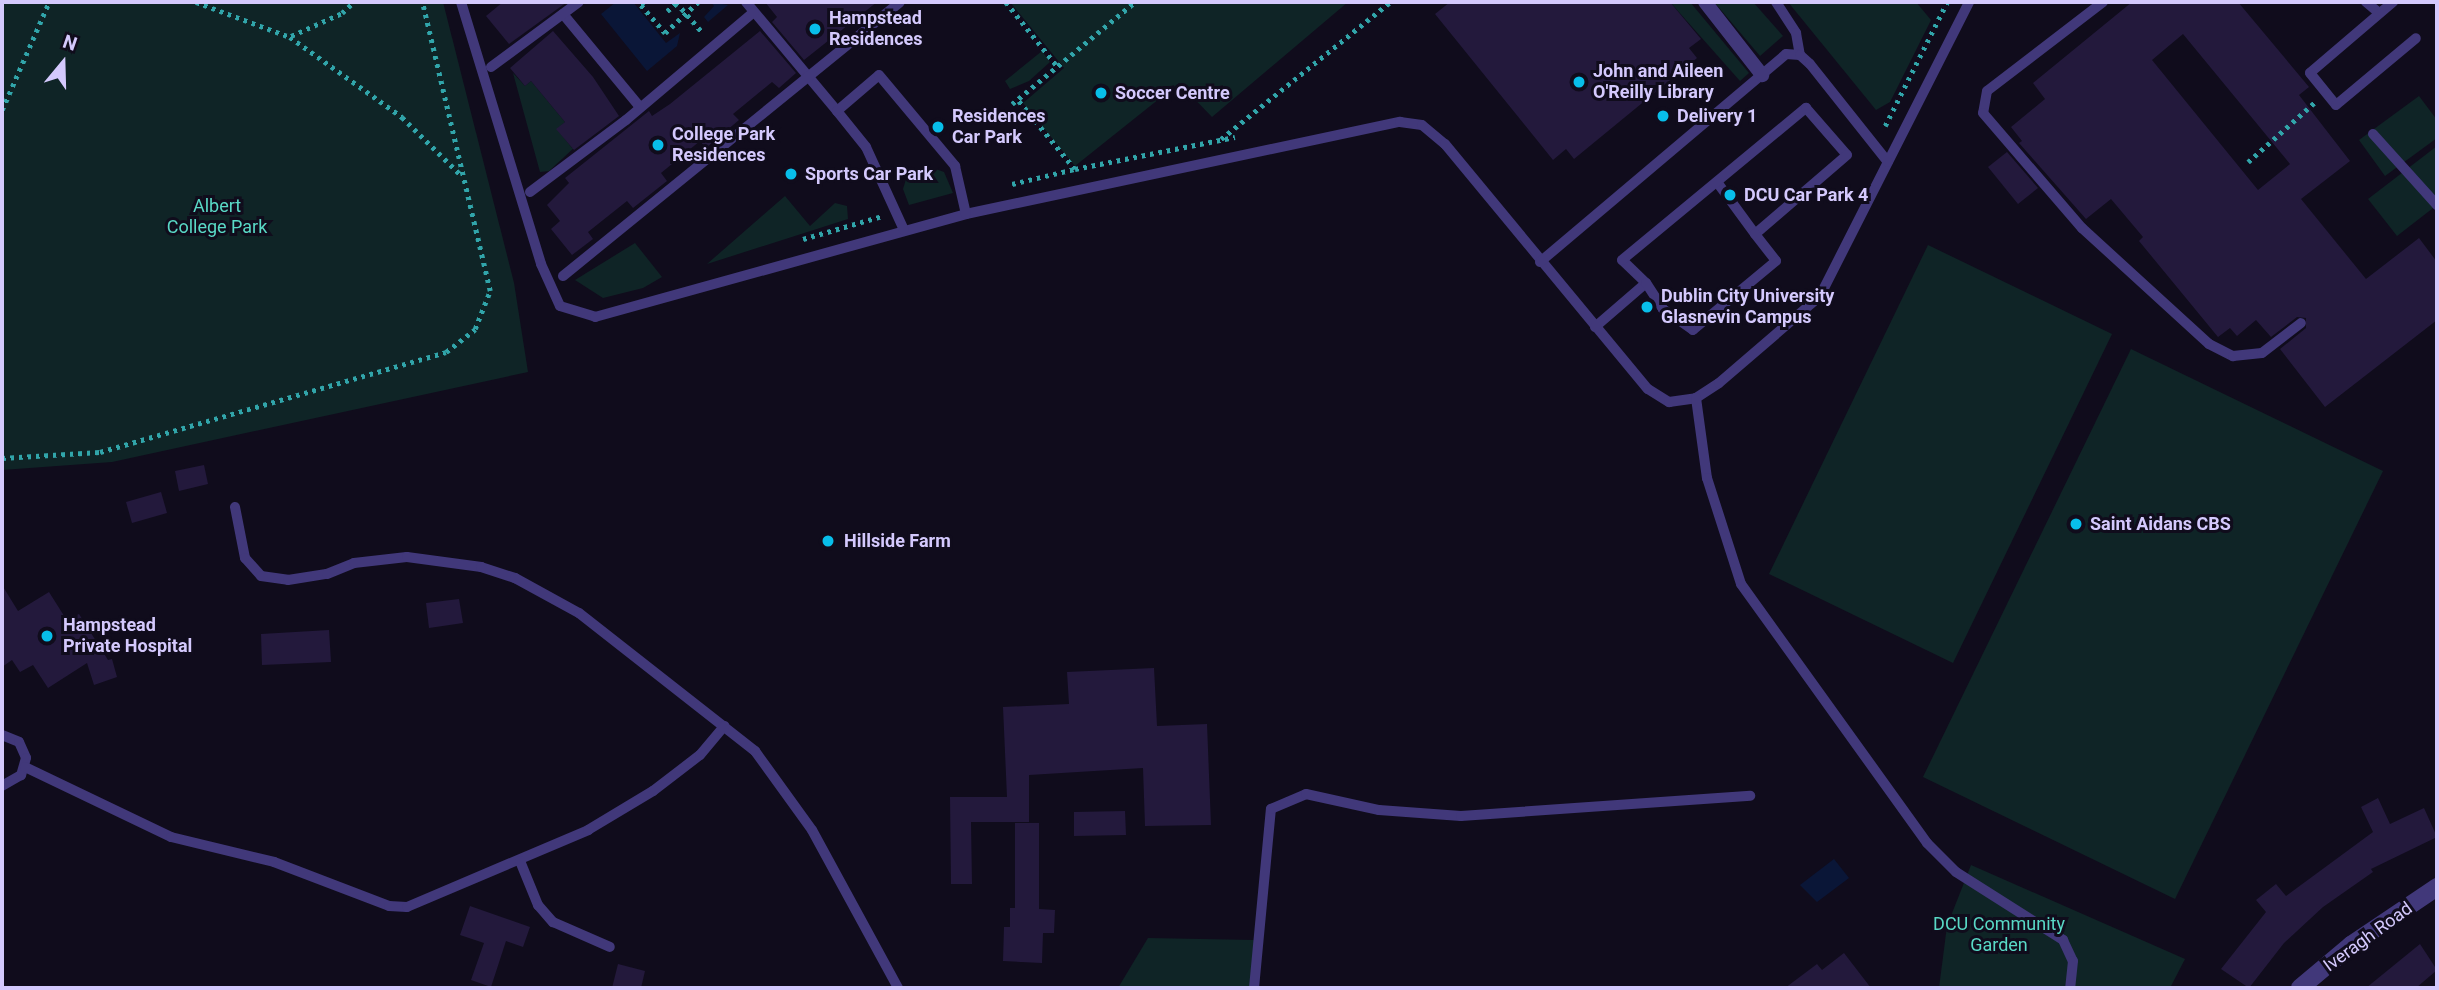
<!DOCTYPE html>
<html>
<head>
<meta charset="utf-8">
<style>
	body { margin:0 }
	#map { position:relative; width:2439px; height:990px; overflow:hidden; background:#100c1c; font-family:Roboto,sans-serif }
	div>[style] { position:absolute }
	[style*='--x'] { left:calc(var(--x)*1px); top:calc(var(--y)*1px); width:calc(var(--w)*1px); rotate:calc(var(--a)*1deg) }
	.green>* { inset:0; background:#0f2426 }
	.water>* { inset:0; background:#0a1637 }
	.building>* { inset:0; background:#23193c }
	.path>* { height:4.5px; margin-top:-2.25px; transform-origin:0; background:repeating-linear-gradient(90deg,#31a5aa 0 3.5px,transparent 0 8.5px) }
	.service>* { height:10px; margin:-5px; padding:0 5px; transform-origin:5px; border-radius:5px; background:#41387a }
	.pedestrian>* { height:14px; margin:-7px; padding:0 7px; transform-origin:7px; border-radius:7px; background:#41387a }
	.minor>* { height:18px; margin:-9px; padding:0 9px; transform-origin:9px; border-radius:9px; background:#41387a }
	.dots>* { width:19px; height:19px; translate:-50% -50%; box-sizing:border-box; border:4px solid #100c1c; border-radius:50% }
	span { translate:-50% -50%; white-space:nowrap; text-align:center; line-height:1.15; -webkit-text-stroke:6px #100c1c; paint-order:stroke }
	.poi-label { font-size:18px; color:#d4c9fd; font-weight:700 }
	.left { translate:0 -50%; text-align:left }
	.park-label { font-size:18px; color:#59d9c6 }
	.street-label { font-size:18px; color:#d4c9fd }
	.frame { position:absolute; inset:0; border:4px solid #d4c9fd; pointer-events:none }
	.north { position:absolute; left:28px; top:28px; width:70px; height:70px; -webkit-text-stroke:5px #100c1c; paint-order:stroke; rotate:19deg; font-size:19px; font-weight:700; line-height:28px; text-align:center; color:#d4c9fd }
	.north::after { content:''; display:block; margin:auto; width:24px; height:32px; background:#d4c9fd; clip-path:polygon(50% 0,100% 100%,50% 72%,0 100%) }
</style>
</head>
<body>
<div id="map">
	<div class="green">
		<i style="clip-path:polygon(2px 2px,443px 2px,514px 283px,528px 372px,112px 462px,2px 470px)"></i>
		<i style="clip-path:polygon(1010px 2px,1348px 2px,1212px 117px,1179px 83px,1075px 166px,1023px 103px,1064px 68px)"></i>
		<i style="clip-path:polygon(1670px 2px,1690px 2px,1749px 73px,1740px 81px)"></i>
		<i style="clip-path:polygon(1753px 2px,1783px 36px,1760px 56px,1715px 3px)"></i>
		<i style="clip-path:polygon(1788px 2px,1916px 2px,1931px 20px,1890px 102px,1876px 110px)"></i>
		<i style="clip-path:polygon(1042px 51px,1050px 62px,1029px 81px,1010px 89px,1005px 81px)"></i>
		<i style="clip-path:polygon(513px 73px,525px 86px,531px 81px,565px 122px,557px 129px,572px 148px,576px 146px,549px 171px,540px 172px)"></i>
		<i style="clip-path:polygon(2419px 96px,2437px 120px,2437px 138px,2385px 176px,2359px 140px)"></i>
		<i style="clip-path:polygon(2437px 146px,2437px 205px,2397px 236px,2368px 199px)"></i>
		<i style="clip-path:polygon(933px 168px,944px 172px,953px 193px,909px 205px,903px 189px,907px 176px)"></i>
		<i style="clip-path:polygon(785px 196px,810px 226px,835px 203px,847px 206px,848px 219px,707px 264px)"></i>
		<i style="clip-path:polygon(635px 243px,662px 277px,643px 288px,603px 298px,575px 280px)"></i>
		<i style="clip-path:polygon(1928px 245px,2112px 334px,1953px 663px,1769px 574px)"></i>
		<i style="clip-path:polygon(2131px 349px,2383px 471px,2175px 899px,1923px 777px)"></i>
		<i style="clip-path:polygon(1971px 865px,2185px 959px,2170px 988px,1939px 988px,1947px 926px)"></i>
		<i style="clip-path:polygon(1148px 938px,1254px 940px,1255px 988px,1118px 988px)"></i>
	</div>
	<div class="water">
		<i style="clip-path:polygon(616px 2px,633px 2px,666px 43px,680px 33px,677px 46px,647px 71px,601px 14px)"></i>
		<i style="clip-path:polygon(711px 2px,728px 5px,708px 22px,704px 17px,714px 6px)"></i>
		<i style="clip-path:polygon(1834px 859px,1849px 878px,1817px 902px,1800px 885px)"></i>
	</div>
	<div class="building">
		<i style="clip-path:polygon(503px 2px,567px 2px,509px 44px,486px 16px)"></i>
		<i style="clip-path:polygon(765px 2px,877px 2px,804px 60px,772px 22px,777px 17px)"></i>
		<i style="clip-path:polygon(1450px 2px,1670px 2px,1701px 39px,1689px 48px,1697px 58px,1574px 159px,1566px 149px,1553px 160px,1435px 14px)"></i>
		<i style="clip-path:polygon(evenodd,2132px 2px,2238px 2px,2309px 87px,2299px 95px,2350px 161px,2301px 199px,2366px 279px,2419px 238px,2437px 262px,2437px 320px,2325px 407px,2280px 349px,2306px 328px,2306px 318px,2297px 317px,2271px 337px,2256px 320px,2237px 336px,2230px 328px,2218px 337px,2139px 241px,2143px 237px,2111px 199px,2086px 219px,2019px 143px,2022px 141px,2011px 127px,2045px 99px,2033px 83px,2132px 2px,2183px 34px,2290px 164px,2258px 190px,2152px 60px,2183px 34px)"></i>
		<i style="clip-path:polygon(553px 31px,593px 77px,619px 116px,574px 150px,556px 129px,565px 122px,531px 81px,525px 86px,510px 68px)"></i>
		<i style="clip-path:polygon(760px 31px,796px 73px,779px 88px,772px 82px,733px 114px,739px 120px,706px 148px,700px 141px,661px 173px,667px 181px,633px 208px,627px 201px,588px 232px,593px 239px,572px 255px,551px 229px,560px 221px,547px 205px,569px 183px,565px 178px,649px 111px,652px 116px,670px 104px)"></i>
		<i style="clip-path:polygon(2007px 152px,2038px 188px,2018px 204px,1988px 167px)"></i>
		<i style="clip-path:polygon(204px 465px,208px 484px,179px 491px,175px 471px)"></i>
		<i style="clip-path:polygon(161px 492px,167px 513px,132px 523px,126px 502px)"></i>
		<i style="clip-path:polygon(2px 585px,18px 611px,49px 592px,73px 630px,76px 627px,73px 617px,79px 614px,108px 660px,112px 659px,117px 677px,94px 685px,87px 663px,48px 688px,33px 665px,20px 672px,12px 660px,2px 667px)"></i>
		<i style="clip-path:polygon(459px 599px,463px 623px,429px 628px,426px 603px)"></i>
		<i style="clip-path:polygon(329px 630px,331px 662px,262px 665px,261px 634px)"></i>
		<i style="clip-path:polygon(1154px 668px,1157px 726px,1207px 724px,1211px 825px,1145px 826px,1143px 768px,1029px 775px,1029px 822px,971px 822px,972px 884px,951px 884px,950px 797px,1007px 797px,1003px 707px,1069px 704px,1067px 672px)"></i>
		<i style="clip-path:polygon(2378px 798px,2390px 824px,2424px 808px,2437px 837px,2371px 869px,2373px 872px,2323px 907px,2284px 943px,2249px 988px,2221px 969px,2266px 912px,2256px 900px,2276px 884px,2286px 896px,2373px 832px,2361px 807px)"></i>
		<i style="clip-path:polygon(1125px 811px,1126px 835px,1074px 836px,1074px 812px)"></i>
		<i style="clip-path:polygon(1015px 823px,1039px 823px,1039px 909px,1055px 910px,1054px 933px,1043px 933px,1042px 963px,1003px 961px,1004px 927px,1010px 927px,1010px 908px,1015px 908px)"></i>
		<i style="clip-path:polygon(470px 906px,530px 927px,523px 947px,506px 941px,491px 987px,471px 980px,484px 943px,460px 935px)"></i>
		<i style="clip-path:polygon(2420px 944px,2437px 970px,2416px 988px,2366px 988px)"></i>
		<i style="clip-path:polygon(1844px 953px,1871px 988px,1785px 988px,1817px 964px,1822px 970px)"></i>
		<i style="clip-path:polygon(618px 964px,645px 971px,641px 988px,612px 988px)"></i>
	</div>
	<div class="path">
		<i style="--x:196;--y:2;--w:100;--a:20.4"></i>
		<i style="--x:290;--y:37;--w:138;--a:35.5"></i>
		<i style="--x:402;--y:117;--w:83;--a:44.5"></i>
		<i style="--x:644;--y:2;--w:4;--a:135"></i>
		<i style="--x:641;--y:5;--w:37;--a:49"></i>
		<i style="--x:665;--y:33;--w:45;--a:-43.2"></i>
		<i style="--x:676;--y:2;--w:41;--a:48.9"></i>
		<i style="--x:1006;--y:2;--w:82;--a:51.4"></i>
		<i style="--x:667;--y:11;--w:13;--a:-39"></i>
		<i style="--x:291;--y:36;--w:56;--a:-24.3"></i>
		<i style="--x:342;--y:13;--w:16;--a:-43"></i>
		<i style="--x:1019;--y:101;--w:88;--a:50.5"></i>
		<i style="--x:1075;--y:169;--w:163;--a:-11.3"></i>
		<i style="--x:1012;--y:104;--w:160;--a:-39.7"></i>
		<i style="--x:2;--y:110;--w:118;--a:-66.5"></i>
		<i style="--x:1885;--y:126;--w:139;--a:-63.4"></i>
		<i style="--x:1221;--y:139;--w:218;--a:-39"></i>
		<i style="--x:2248;--y:162;--w:90;--a:-41.8"></i>
		<i style="--x:1012;--y:184;--w:65;--a:-13.4"></i>
		<i style="--x:803;--y:239;--w:82;--a:-16.2"></i>
		<i style="--x:2;--y:458;--w:98;--a:-3.5"></i>
		<i style="--x:100;--y:452;--w:360;--a:-16.1"></i>
		<i style="--x:446;--y:352;--w:37;--a:-38"></i>
		<i style="--x:475;--y:329;--w:41;--a:-68.5"></i>
		<i style="--x:490;--y:291;--w:297;--a:-103.2"></i>
	</div>
	<div class="service">
		<i style="--x:461;--y:2;--w:274;--a:73"></i>
		<i style="--x:541;--y:264;--w:46;--a:65.7"></i>
		<i style="--x:560;--y:306;--w:37;--a:17"></i>
		<i style="--x:595;--y:317;--w:385;--a:-15.5"></i>
		<i style="--x:966;--y:214;--w:444;--a:-12"></i>
		<i style="--x:1400;--y:122;--w:22;--a:8"></i>
		<i style="--x:1422;--y:125;--w:30;--a:40"></i>
		<i style="--x:1445;--y:144;--w:318;--a:50.4"></i>
		<i style="--x:1648;--y:389;--w:25;--a:32"></i>
		<i style="--x:1669;--y:402;--w:27;--a:-8"></i>
		<i style="--x:1696;--y:398;--w:27;--a:-33"></i>
		<i style="--x:1719;--y:383;--w:133;--a:-40.7"></i>
		<i style="--x:1820;--y:296;--w:330;--a:-63.1"></i>
		<i style="--x:746;--y:2;--w:142;--a:50.1"></i>
		<i style="--x:1776;--y:2;--w:37;--a:57"></i>
		<i style="--x:1796;--y:33;--w:22;--a:80"></i>
		<i style="--x:2103;--y:2;--w:146;--a:142.5"></i>
		<i style="--x:1987;--y:91;--w:22;--a:100"></i>
		<i style="--x:1983;--y:113;--w:152;--a:49.3"></i>
		<i style="--x:2082;--y:228;--w:172;--a:42.4"></i>
		<i style="--x:2209;--y:344;--w:27;--a:27"></i>
		<i style="--x:2233;--y:356;--w:29;--a:-6"></i>
		<i style="--x:2262;--y:353;--w:49;--a:-37.6"></i>
		<i style="--x:2366;--y:2;--w:17;--a:40"></i>
		<i style="--x:2393;--y:2;--w:109;--a:139.5"></i>
		<i style="--x:2310;--y:73;--w:41;--a:50.9"></i>
		<i style="--x:2336;--y:105;--w:104;--a:-39.9"></i>
		<i style="--x:563;--y:14;--w:121;--a:50.4"></i>
		<i style="--x:491;--y:67;--w:109;--a:-36.5"></i>
		<i style="--x:2373;--y:134;--w:96;--a:48"></i>
		<i style="--x:1717;--y:182;--w:64;--a:53.8"></i>
		<i style="--x:530;--y:192;--w:120;--a:-36.9"></i>
		<i style="--x:626;--y:120;--w:167;--a:-40.2"></i>
		<i style="--x:904;--y:230;--w:91;--a:-114.6"></i>
		<i style="--x:866;--y:147;--w:46;--a:-128.9"></i>
		<i style="--x:837;--y:111;--w:55;--a:-40.6"></i>
		<i style="--x:879;--y:75;--w:119;--a:50.1"></i>
		<i style="--x:955;--y:166;--w:49;--a:77.1"></i>
		<i style="--x:1540;--y:262;--w:322;--a:-40.2"></i>
		<i style="--x:1786;--y:54;--w:14;--a:4"></i>
		<i style="--x:1800;--y:55;--w:13;--a:42"></i>
		<i style="--x:1810;--y:64;--w:125;--a:51.5"></i>
		<i style="--x:563;--y:276;--w:434;--a:-39.1"></i>
		<i style="--x:1595;--y:327;--w:67;--a:-40.8"></i>
		<i style="--x:1646;--y:283;--w:33;--a:-136"></i>
		<i style="--x:1622;--y:260;--w:239;--a:-39.6"></i>
		<i style="--x:1806;--y:108;--w:62;--a:48.9"></i>
		<i style="--x:1847;--y:155;--w:121;--a:139.3"></i>
		<i style="--x:1755;--y:234;--w:34;--a:52"></i>
		<i style="--x:1776;--y:261;--w:108;--a:140.3"></i>
		<i style="--x:1693;--y:330;--w:37;--a:-145"></i>
		<i style="--x:1663;--y:309;--w:31;--a:-123"></i>
		<i style="--x:1696;--y:398;--w:81;--a:82.2"></i>
		<i style="--x:1707;--y:478;--w:111;--a:72.2"></i>
		<i style="--x:1741;--y:584;--w:319;--a:54.3"></i>
		<i style="--x:1927;--y:843;--w:41;--a:45"></i>
		<i style="--x:1956;--y:872;--w:127;--a:32.4"></i>
		<i style="--x:2063;--y:940;--w:23;--a:65"></i>
		<i style="--x:2073;--y:961;--w:27;--a:96"></i>
		<i style="--x:235;--y:507;--w:52;--a:78.9"></i>
		<i style="--x:245;--y:558;--w:24;--a:48"></i>
		<i style="--x:261;--y:576;--w:27;--a:8"></i>
		<i style="--x:288;--y:580;--w:39;--a:-9"></i>
		<i style="--x:327;--y:574;--w:29;--a:-22"></i>
		<i style="--x:354;--y:563;--w:53;--a:-6.5"></i>
		<i style="--x:407;--y:557;--w:75;--a:7.7"></i>
		<i style="--x:481;--y:567;--w:36;--a:18"></i>
		<i style="--x:515;--y:578;--w:73;--a:28.7"></i>
		<i style="--x:579;--y:613;--w:224;--a:38.1"></i>
		<i style="--x:755;--y:751;--w:97;--a:54.2"></i>
		<i style="--x:812;--y:830;--w:180;--a:61.4"></i>
		<i style="--x:2;--y:735;--w:18;--a:22"></i>
		<i style="--x:19;--y:742;--w:17;--a:66"></i>
		<i style="--x:26;--y:758;--w:18;--a:106"></i>
		<i style="--x:21;--y:775;--w:22;--a:150"></i>
		<i style="--x:25;--y:767;--w:162;--a:25.6"></i>
		<i style="--x:171;--y:837;--w:106;--a:13.6"></i>
		<i style="--x:274;--y:862;--w:123;--a:20.9"></i>
		<i style="--x:389;--y:906;--w:18;--a:3"></i>
		<i style="--x:407;--y:907;--w:197;--a:-23"></i>
		<i style="--x:588;--y:830;--w:76;--a:-31"></i>
		<i style="--x:653;--y:791;--w:59;--a:-37.5"></i>
		<i style="--x:700;--y:755;--w:38;--a:-50"></i>
		<i style="--x:520;--y:861;--w:48;--a:67.8"></i>
		<i style="--x:538;--y:905;--w:23;--a:49"></i>
		<i style="--x:553;--y:922;--w:62;--a:23.7"></i>
		<i style="--x:1254;--y:988;--w:180;--a:-84.6"></i>
		<i style="--x:1271;--y:809;--w:38;--a:-23"></i>
		<i style="--x:1306;--y:794;--w:75;--a:12.4"></i>
		<i style="--x:1379;--y:810;--w:82;--a:4.2"></i>
		<i style="--x:1461;--y:816;--w:290;--a:-4"></i>
	</div>
	<div class="pedestrian">
		<i style="--x:1705;--y:2;--w:93;--a:52"></i>
	</div>
	<div class="minor">
		<i style="--x:2300;--y:988;--w:67;--a:-40.1"></i>
		<i style="--x:2351;--y:945;--w:104;--a:-34"></i>
	</div>
	<div class="dots">
		<i style="left:815px;top:29px;background:#08beea"></i>
		<i style="left:1579px;top:82px;background:#08beea"></i>
		<i style="left:1101px;top:93px;background:#08beea"></i>
		<i style="left:1663px;top:116px;background:#08beea"></i>
		<i style="left:938px;top:127px;background:#08beea"></i>
		<i style="left:658px;top:145px;background:#08beea"></i>
		<i style="left:791px;top:174px;background:#08beea"></i>
		<i style="left:1730px;top:195px;background:#08beea"></i>
		<i style="left:1647px;top:307px;background:#08beea"></i>
		<i style="left:2076px;top:524px;background:#08beea"></i>
		<i style="left:828px;top:541px;background:#08beea"></i>
		<i style="left:47px;top:636px;background:#08beea"></i>
	</div>
	<div class="poi-label">
		<span class="left" style="left:829px;top:29px">Hampstead<br>Residences</span>
		<span class="left" style="left:1593px;top:82px">John and Aileen<br>O'Reilly Library</span>
		<span class="left" style="left:1115px;top:93px">Soccer Centre</span>
		<span class="left" style="left:1677px;top:116px">Delivery 1</span>
		<span class="left" style="left:952px;top:127px">Residences<br>Car Park</span>
		<span class="left" style="left:672px;top:145px">College Park<br>Residences</span>
		<span class="left" style="left:805px;top:174px">Sports Car Park</span>
		<span class="left" style="left:1744px;top:195px">DCU Car Park 4</span>
		<span class="left" style="left:1661px;top:307px">Dublin City University<br>Glasnevin Campus</span>
		<span class="left" style="left:2090px;top:524px">Saint Aidans CBS</span>
		<span class="left" style="left:844px;top:541px">Hillside Farm</span>
		<span class="left" style="left:63px;top:636px">Hampstead<br>Private Hospital</span>
	</div>
	<div class="park-label">
		<span style="left:217px;top:217px">Albert<br>College Park</span>
		<span style="left:1999px;top:935px">DCU Community<br>Garden</span>
	</div>
	<div class="street-label">
		<span style="left:2368px;top:937px;rotate:-36deg">Iveragh Road</span>
	</div>
	<div class="frame"></div>
	<div class="north">N</div>
</div>
</body>
</html>
